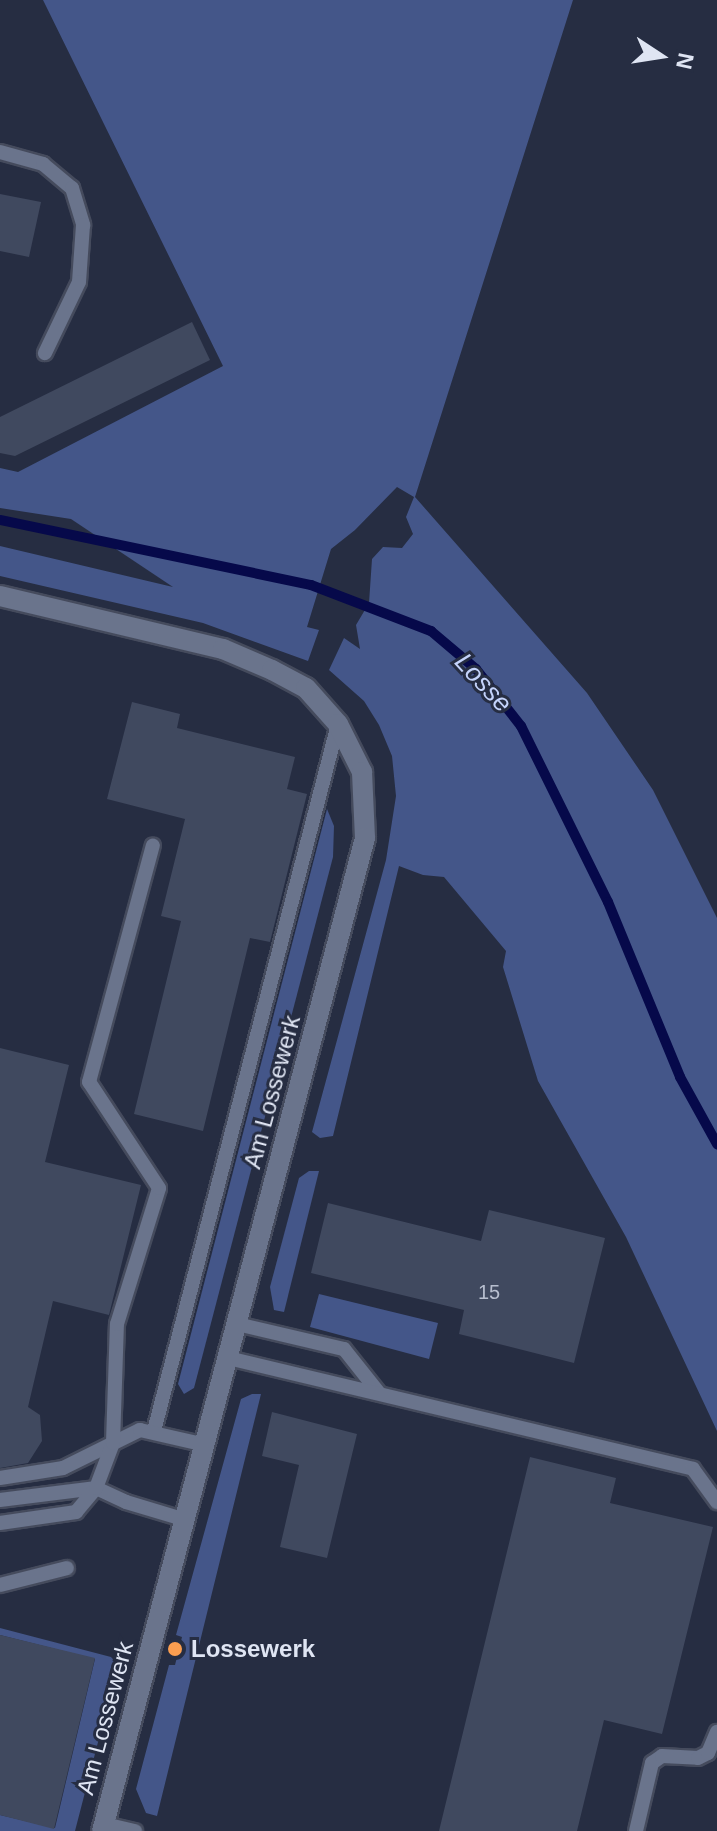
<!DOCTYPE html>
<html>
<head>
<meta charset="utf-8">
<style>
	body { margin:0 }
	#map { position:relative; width:717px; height:1831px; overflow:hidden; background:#262d42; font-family:Helvetica,sans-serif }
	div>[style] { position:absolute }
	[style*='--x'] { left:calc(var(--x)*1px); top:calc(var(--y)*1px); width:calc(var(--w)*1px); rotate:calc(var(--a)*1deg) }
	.green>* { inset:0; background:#445689 }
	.stream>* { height:10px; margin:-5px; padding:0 5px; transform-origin:5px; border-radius:5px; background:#06094a }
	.building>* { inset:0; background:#40495f }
	.roads { filter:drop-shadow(2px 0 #454b5d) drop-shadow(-2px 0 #454b5d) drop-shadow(0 2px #454b5d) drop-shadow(0 -2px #454b5d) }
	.service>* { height:14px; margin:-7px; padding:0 7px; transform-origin:7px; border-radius:7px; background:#6a748c }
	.minor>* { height:20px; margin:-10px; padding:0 10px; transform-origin:10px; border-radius:10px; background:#6a748c }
	.dots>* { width:22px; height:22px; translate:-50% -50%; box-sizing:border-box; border:4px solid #262d42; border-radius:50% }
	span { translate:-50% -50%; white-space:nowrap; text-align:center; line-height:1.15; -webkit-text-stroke:6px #262d42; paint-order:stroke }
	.number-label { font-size:20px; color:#b7bece }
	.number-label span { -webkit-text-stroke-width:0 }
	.street-label { font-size:24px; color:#dfe5f3 }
	.poi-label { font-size:24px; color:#dfe5f3; font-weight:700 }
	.left { translate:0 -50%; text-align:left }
	.water-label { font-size:26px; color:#c4d3fb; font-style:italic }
	.north { position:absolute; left:621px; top:16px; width:80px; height:80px; -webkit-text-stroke:6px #262d42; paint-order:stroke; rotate:102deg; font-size:22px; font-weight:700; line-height:32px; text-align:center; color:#dfe5f3 }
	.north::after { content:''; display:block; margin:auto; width:28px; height:36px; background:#dfe5f3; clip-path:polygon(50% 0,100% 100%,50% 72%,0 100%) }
</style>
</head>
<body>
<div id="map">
	<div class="green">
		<i style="clip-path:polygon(43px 0,573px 0,415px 497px,587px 693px,653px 790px,717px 918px,717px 1431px,626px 1237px,538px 1081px,503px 967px,506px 951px,444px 877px,423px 875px,399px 866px,333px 1136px,320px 1138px,312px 1132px,386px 860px,396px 796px,392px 756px,379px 725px,364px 701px,329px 670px,344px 638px,360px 649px,356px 625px,369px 603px,372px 559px,383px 547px,402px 548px,413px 534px,406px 517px,414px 497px,397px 487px,355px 530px,331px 549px,307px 627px,319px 630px,308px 661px,203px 623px,0 576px,0 546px,173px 587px,71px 519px,0 508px,0 468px,18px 472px,223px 366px)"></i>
		<i style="clip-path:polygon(327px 809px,334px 826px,333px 857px,194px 1388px,184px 1394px,178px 1384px)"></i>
		<i style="clip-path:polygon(309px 1171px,319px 1171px,284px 1312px,274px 1310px,270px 1287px,299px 1178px)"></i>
		<i style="clip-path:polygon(319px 1294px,438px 1323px,429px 1359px,310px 1327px)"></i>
		<i style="clip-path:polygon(252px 1394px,261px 1394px,157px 1816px,146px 1813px,136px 1789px,169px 1665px,175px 1665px,182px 1637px,176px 1635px,241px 1399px)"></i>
		<i style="clip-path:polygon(0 1628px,111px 1657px,118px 1665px,75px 1831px,0 1831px,0 1815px,55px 1828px,95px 1659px,0 1635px)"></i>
	</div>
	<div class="stream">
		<i style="--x:0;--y:520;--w:318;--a:11.8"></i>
		<i style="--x:311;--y:585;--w:129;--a:21"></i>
		<i style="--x:431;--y:631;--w:59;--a:40.2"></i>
		<i style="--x:476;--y:669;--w:73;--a:51.7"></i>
		<i style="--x:521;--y:726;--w:196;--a:63.7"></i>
		<i style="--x:608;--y:902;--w:189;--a:67.6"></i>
		<i style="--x:680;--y:1077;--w:77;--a:61.1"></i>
	</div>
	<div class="building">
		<i style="clip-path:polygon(0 194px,41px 202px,29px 257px,0 251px)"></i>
		<i style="clip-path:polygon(192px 322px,210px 360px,15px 456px,0 453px,0 417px)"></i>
		<i style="clip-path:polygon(132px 702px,180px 714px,177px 728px,295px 757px,287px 789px,307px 794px,270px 942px,250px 938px,203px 1131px,134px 1114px,181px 921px,161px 916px,185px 819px,107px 799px)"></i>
		<i style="clip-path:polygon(0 1048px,69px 1065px,45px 1162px,141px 1185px,109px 1315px,53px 1301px,28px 1407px,40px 1415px,42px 1441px,28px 1463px,0 1468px)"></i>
		<i style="clip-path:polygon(328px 1203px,481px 1241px,489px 1210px,605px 1238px,574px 1363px,459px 1334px,464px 1310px,311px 1273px)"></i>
		<i style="clip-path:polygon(272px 1412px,357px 1434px,327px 1558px,280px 1547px,299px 1465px,262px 1456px)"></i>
		<i style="clip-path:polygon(530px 1457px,616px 1478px,610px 1503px,713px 1527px,662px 1734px,604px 1720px,577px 1831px,439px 1831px)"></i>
		<i style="clip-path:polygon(0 1635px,95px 1658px,54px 1829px,0 1815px)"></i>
	</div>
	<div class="roads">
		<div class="service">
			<i style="--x:0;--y:152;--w:45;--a:15.6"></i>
			<i style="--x:43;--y:164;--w:38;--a:40"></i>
			<i style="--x:72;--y:188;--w:39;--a:73"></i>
			<i style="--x:83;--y:225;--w:57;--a:94"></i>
			<i style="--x:79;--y:282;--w:79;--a:115.6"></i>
			<i style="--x:237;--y:1324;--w:110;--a:13.2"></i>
			<i style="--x:344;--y:1349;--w:56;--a:51.5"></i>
			<i style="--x:228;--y:1358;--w:478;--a:13.4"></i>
			<i style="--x:693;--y:1469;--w:41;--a:54"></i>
			<i style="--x:154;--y:1431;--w:731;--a:-75.41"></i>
			<i style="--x:0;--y:1478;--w:64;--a:-9"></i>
			<i style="--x:63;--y:1468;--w:86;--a:-26.3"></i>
			<i style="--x:140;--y:1430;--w:68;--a:12.8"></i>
			<i style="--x:0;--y:1500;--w:97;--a:-7.1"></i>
			<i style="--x:96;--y:1488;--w:33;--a:25"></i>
			<i style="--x:126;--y:1502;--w:63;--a:16.7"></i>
			<i style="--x:0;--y:1523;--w:77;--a:-8.2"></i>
			<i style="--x:76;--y:1512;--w:31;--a:-50"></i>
			<i style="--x:96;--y:1488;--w:48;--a:-69.3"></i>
			<i style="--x:113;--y:1443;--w:119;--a:-88.1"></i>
			<i style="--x:117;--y:1324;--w:142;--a:-72.8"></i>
			<i style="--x:159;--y:1188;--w:127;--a:-123.4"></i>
			<i style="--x:89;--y:1082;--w:245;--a:-74.9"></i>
			<i style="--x:0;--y:1585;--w:69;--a:-14.2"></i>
			<i style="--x:104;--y:1824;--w:32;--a:13"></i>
			<i style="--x:636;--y:1831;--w:70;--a:-76.8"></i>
			<i style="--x:652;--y:1763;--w:12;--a:-35"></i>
			<i style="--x:662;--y:1756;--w:36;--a:3"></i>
			<i style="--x:698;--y:1758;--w:11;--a:-27"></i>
			<i style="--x:708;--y:1753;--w:23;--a:-67"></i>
		</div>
		<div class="minor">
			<i style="--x:0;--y:596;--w:229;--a:13.4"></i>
			<i style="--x:223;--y:649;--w:53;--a:23.2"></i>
			<i style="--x:272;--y:670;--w:38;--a:28"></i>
			<i style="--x:306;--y:688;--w:48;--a:48.4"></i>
			<i style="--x:338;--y:724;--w:54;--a:63.4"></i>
			<i style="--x:362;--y:772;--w:66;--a:87.4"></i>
			<i style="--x:365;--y:838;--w:1027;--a:104.83"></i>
		</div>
	</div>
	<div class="dots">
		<i style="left:175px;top:1649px;background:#fb9e50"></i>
	</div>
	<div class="number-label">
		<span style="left:489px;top:1292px">15</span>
	</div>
	<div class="street-label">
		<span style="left:272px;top:1092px;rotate:-75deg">Am Lossewerk</span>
		<span style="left:105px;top:1718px;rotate:-75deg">Am Lossewerk</span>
	</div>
	<div class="poi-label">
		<span class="left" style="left:191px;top:1649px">Lossewerk</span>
	</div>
	<div class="water-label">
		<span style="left:483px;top:683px;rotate:47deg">Losse</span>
	</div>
	<div class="north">N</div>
</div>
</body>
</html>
